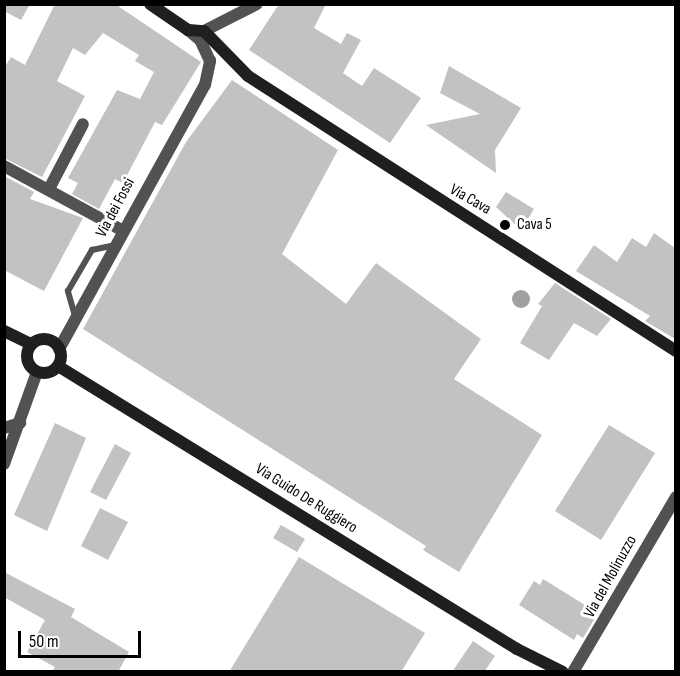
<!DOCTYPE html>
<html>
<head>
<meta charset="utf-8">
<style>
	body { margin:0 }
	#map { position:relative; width:680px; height:676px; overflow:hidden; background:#fff; font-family:"Sofia Sans Condensed",sans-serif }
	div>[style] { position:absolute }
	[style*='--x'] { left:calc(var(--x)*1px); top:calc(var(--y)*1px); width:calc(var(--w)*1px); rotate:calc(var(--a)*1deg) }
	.water>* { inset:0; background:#a0a0a0 }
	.round { border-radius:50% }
	.building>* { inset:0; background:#c2c2c2 }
	.lane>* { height:6px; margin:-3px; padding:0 3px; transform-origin:3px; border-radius:3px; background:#525252 }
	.street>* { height:12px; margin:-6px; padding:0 6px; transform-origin:6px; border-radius:6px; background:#525252 }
	.secondary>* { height:12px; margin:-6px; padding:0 6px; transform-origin:6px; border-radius:6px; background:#1f1f1f }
	.secondary>.ring { margin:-6px; padding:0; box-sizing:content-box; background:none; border:12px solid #1f1f1f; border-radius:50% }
	.dots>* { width:16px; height:16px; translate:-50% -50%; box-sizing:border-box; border:3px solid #fff; border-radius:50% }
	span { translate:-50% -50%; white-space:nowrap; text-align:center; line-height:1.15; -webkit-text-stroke:6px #fff; paint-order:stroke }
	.street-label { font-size:16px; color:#000 }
	.poi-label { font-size:16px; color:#000 }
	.left { translate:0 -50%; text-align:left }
	.frame { position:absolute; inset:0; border:6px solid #000; pointer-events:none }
	.scale { position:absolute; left:18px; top:631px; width:123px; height:27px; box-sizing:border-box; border:3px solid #000; border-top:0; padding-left:8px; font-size:18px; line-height:21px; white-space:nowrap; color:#000; -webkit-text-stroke:4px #fff; paint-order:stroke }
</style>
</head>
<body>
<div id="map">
	<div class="water">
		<i class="round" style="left:512px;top:290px;width:18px;height:18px"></i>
	</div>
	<div class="building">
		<i style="clip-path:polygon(4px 4px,30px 4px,21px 20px,4px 11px)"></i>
		<i style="clip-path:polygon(55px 4px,115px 4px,201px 62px,162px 125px,155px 122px,123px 183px,115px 179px,99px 209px,72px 194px,78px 183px,68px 178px,117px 90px,140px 99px,154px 72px,135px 61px,139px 55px,103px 33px,85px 55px,73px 48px,57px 81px,85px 96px,42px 177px,4px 158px,4px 68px,11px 57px,25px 65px)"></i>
		<i style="clip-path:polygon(279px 4px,326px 4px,314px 28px,341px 44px,347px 33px,361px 40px,343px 73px,362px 86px,374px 68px,421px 98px,390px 143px,249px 50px)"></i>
		<i style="clip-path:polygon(449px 66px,521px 108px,495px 150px,496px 173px,426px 125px,480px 114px,440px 93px)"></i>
		<i style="clip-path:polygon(232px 80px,338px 150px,282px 254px,346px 304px,376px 263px,481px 339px,454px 379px,542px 435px,459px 572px,423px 550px,426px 546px,83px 329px,186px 142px)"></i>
		<i style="clip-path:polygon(4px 176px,34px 192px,30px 199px,83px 218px,44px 291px,4px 270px)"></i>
		<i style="clip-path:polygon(506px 192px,534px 209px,521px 230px,496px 207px)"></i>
		<i style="clip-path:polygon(654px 233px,675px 248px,675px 339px,645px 321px,650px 316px,576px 271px,594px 245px,617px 262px,632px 238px,646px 247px)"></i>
		<i style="clip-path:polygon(555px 283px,611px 319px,597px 336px,574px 323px,549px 360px,520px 343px,542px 306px,538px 304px)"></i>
		<i style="clip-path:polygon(55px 423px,86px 438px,47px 531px,14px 515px)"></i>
		<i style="clip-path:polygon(609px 425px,655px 453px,601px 540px,555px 511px)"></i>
		<i style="clip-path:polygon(115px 444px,131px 453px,106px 500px,90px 492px)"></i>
		<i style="clip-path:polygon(100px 508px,128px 522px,108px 560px,81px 546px)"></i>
		<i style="clip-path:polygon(281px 525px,305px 539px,297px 552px,273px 538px)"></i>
		<i style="clip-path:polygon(299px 557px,425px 633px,401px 672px,229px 672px)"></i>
		<i style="clip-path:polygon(4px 572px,75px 609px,71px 617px,129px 652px,118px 672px,52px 672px,55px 667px,27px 652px,45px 620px,4px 597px)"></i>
		<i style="clip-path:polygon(543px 579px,598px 613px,583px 638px,577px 634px,574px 640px,519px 605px,534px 581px,540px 585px)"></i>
		<i style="clip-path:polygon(473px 641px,495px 656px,484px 672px,452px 672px)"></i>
	</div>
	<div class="lane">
		<i style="--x:75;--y:316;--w:26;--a:-106"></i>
		<i style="--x:68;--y:291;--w:48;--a:-59.7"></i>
		<i style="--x:92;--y:250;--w:25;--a:-12"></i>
	</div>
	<div class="street">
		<i style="--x:204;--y:31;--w:59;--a:-27"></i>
		<i style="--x:4;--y:166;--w:136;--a:28.6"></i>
		<i style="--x:49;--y:189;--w:73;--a:-62.4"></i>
		<i style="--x:59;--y:349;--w:302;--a:-61.1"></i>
		<i style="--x:205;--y:85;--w:25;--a:-78"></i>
		<i style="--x:210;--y:61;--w:23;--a:-115"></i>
		<i style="--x:200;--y:40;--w:16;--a:-140"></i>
		<i style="--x:4;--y:428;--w:17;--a:-17"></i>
		<i style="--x:4;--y:464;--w:98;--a:-70.3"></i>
		<i style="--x:573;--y:672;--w:203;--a:-59.5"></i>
	</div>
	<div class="secondary">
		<i style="--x:150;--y:4;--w:46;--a:34.4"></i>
		<i style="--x:188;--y:30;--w:16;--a:4"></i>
		<i style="--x:204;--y:31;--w:63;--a:45.6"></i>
		<i style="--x:248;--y:76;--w:509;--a:32.72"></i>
		<i style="--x:4;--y:331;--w:30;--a:26"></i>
		<i class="ring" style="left:27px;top:339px;width:22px;height:22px"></i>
		<i style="--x:58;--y:366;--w:539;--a:31.66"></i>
		<i style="--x:517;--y:649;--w:51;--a:26.6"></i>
	</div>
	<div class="dots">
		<i style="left:505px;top:225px;background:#000"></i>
	</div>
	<div class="street-label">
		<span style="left:470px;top:200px;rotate:30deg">Via Cava</span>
		<span style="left:116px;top:208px;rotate:-62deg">Via dei Fossi</span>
		<span style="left:306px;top:499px;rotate:32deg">Via Guido De Ruggiero</span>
		<span style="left:611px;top:577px;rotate:-61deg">Via del Molinuzzo</span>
	</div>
	<div class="poi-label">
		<span class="left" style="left:517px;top:225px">Cava 5</span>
	</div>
	<div class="frame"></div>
	<div class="scale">50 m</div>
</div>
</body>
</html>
